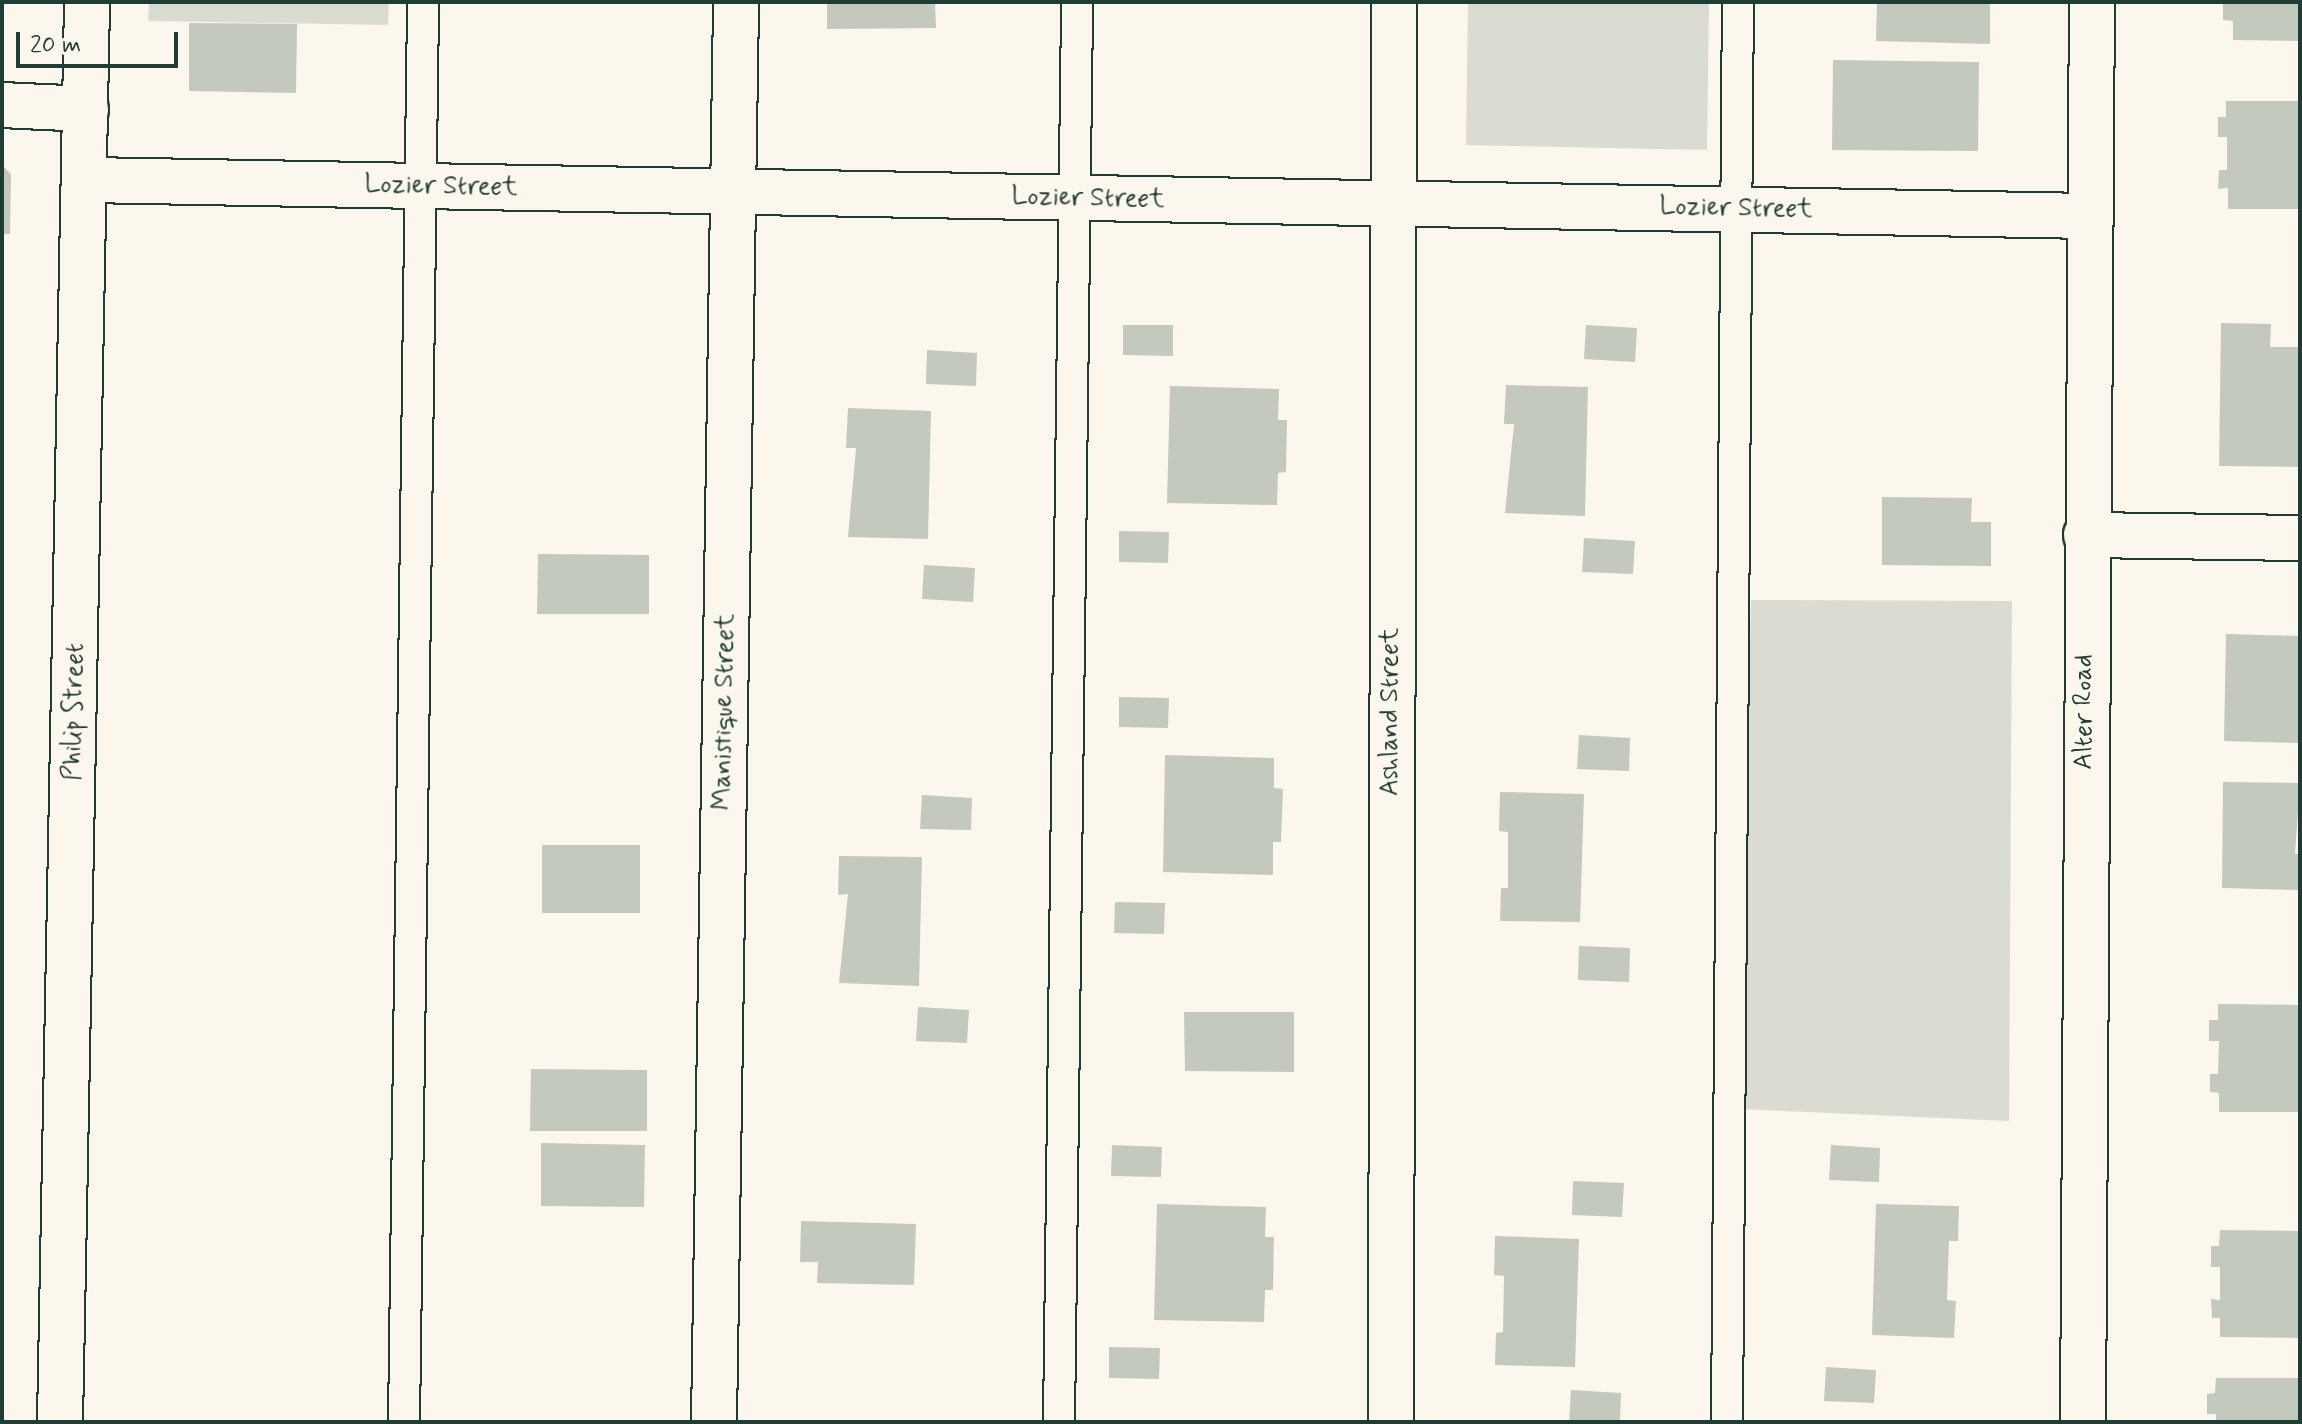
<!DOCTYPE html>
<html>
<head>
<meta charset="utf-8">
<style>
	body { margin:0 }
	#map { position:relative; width:2302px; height:1424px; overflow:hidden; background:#fbf7ec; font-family:Mynerve,sans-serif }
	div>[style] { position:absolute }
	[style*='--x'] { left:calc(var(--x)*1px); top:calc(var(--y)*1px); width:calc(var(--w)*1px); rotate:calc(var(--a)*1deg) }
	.green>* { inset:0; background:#dbdcd1 }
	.building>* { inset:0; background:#c4c9be }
	.roads { filter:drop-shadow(2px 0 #1f3d34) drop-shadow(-2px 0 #1f3d34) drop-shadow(0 2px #1f3d34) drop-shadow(0 -2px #1f3d34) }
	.service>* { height:30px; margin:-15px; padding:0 15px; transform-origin:15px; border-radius:15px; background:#fbf7ec }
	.minor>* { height:44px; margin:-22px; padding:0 22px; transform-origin:22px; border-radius:22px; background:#fbf7ec }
	.tertiary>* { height:44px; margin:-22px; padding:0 22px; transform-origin:22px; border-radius:22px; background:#fbf7ec }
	span { translate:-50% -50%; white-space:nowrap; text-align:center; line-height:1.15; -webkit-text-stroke:8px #fbf7ec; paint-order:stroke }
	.street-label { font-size:26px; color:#1f3d34 }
	.frame { position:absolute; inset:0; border:4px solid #1f3d34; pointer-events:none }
	.scale { position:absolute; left:16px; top:32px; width:162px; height:36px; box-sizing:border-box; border:4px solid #1f3d34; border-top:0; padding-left:10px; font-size:24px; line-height:28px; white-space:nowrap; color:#1f3d34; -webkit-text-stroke:6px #fbf7ec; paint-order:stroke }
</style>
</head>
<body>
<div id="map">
	<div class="green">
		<i style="clip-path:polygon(149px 2px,389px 2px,388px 25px,148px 21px)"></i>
		<i style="clip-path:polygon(1468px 2px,1709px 2px,1707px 150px,1466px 145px)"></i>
		<i style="clip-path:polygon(1751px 600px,2012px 601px,2009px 1121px,1739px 1109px)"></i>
	</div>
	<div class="building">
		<i style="clip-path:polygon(827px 2px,935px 2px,936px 28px,827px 29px)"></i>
		<i style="clip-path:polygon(1877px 2px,1990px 2px,1990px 44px,1876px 41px)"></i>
		<i style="clip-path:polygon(2223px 2px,2300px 2px,2300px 41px,2233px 40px,2233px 21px,2223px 20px)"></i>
		<i style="clip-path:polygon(189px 23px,297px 24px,296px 93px,189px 91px)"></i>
		<i style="clip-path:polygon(1833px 60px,1979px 62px,1978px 151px,1832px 150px)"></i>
		<i style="clip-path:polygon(2226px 101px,2300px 101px,2300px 209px,2228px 209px,2228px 188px,2218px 189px,2219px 170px,2227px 170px,2227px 137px,2218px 137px,2218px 117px,2226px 117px)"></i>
		<i style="clip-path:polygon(2px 165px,11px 174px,10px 234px,2px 234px)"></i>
		<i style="clip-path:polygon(2221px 323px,2271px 324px,2270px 347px,2300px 347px,2300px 467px,2219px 466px)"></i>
		<i style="clip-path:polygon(1123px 325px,1173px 325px,1173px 356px,1123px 355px)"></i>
		<i style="clip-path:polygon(1586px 325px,1637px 328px,1635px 362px,1584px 359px)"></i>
		<i style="clip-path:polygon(927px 350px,977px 353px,976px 386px,926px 384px)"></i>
		<i style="clip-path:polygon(1506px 385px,1588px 387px,1585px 516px,1505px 513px,1514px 424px,1504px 424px)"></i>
		<i style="clip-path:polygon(1170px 386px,1279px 389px,1278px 420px,1287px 420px,1286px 472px,1278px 473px,1277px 505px,1167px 503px)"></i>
		<i style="clip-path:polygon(848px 408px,931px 411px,928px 539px,848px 537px,856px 448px,846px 448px)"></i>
		<i style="clip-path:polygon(1882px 497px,1972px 498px,1971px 522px,1991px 522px,1991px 566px,1882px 565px)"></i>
		<i style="clip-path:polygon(1119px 531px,1169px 532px,1168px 563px,1119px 562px)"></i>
		<i style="clip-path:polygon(1584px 538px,1635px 541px,1633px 574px,1582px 572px)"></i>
		<i style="clip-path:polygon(538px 554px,649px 555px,649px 614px,537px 614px)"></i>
		<i style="clip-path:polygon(924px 565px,975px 568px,973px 602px,922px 599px)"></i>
		<i style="clip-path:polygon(2226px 634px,2300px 636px,2300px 743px,2224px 741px)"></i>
		<i style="clip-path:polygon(1119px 697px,1169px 698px,1168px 728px,1119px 727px)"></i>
		<i style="clip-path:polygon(1579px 735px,1630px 738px,1629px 771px,1577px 769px)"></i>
		<i style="clip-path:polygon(1165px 755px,1274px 758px,1274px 788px,1283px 789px,1281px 842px,1273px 842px,1273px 875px,1163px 872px)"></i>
		<i style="clip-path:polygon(2223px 782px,2300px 783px,2295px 854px,2300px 854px,2300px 890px,2222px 888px)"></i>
		<i style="clip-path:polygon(1500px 792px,1584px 794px,1580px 922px,1500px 921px,1501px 888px,1508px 888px,1508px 832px,1499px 831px)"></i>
		<i style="clip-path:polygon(922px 795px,972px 798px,971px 830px,920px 829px)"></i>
		<i style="clip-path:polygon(542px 845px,640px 845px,640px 913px,542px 913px)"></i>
		<i style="clip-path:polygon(839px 856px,922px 857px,919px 986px,839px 983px,848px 894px,838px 895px)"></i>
		<i style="clip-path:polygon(1115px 902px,1165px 903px,1164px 934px,1114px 933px)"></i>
		<i style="clip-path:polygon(1579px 946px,1630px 948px,1629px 982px,1578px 980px)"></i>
		<i style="clip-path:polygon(2218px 1004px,2300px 1005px,2300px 1112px,2219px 1112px,2219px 1093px,2210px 1092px,2210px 1074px,2218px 1074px,2219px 1041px,2209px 1041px,2209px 1020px,2218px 1020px)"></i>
		<i style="clip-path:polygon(918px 1007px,969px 1010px,967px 1043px,916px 1041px)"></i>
		<i style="clip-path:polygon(1184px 1012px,1294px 1012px,1294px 1072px,1185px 1071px)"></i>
		<i style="clip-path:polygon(531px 1069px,647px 1070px,647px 1131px,530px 1131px)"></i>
		<i style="clip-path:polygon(541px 1143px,645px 1145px,644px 1207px,541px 1206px)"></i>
		<i style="clip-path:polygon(1112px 1145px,1162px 1147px,1161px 1177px,1111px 1176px)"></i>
		<i style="clip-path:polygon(1831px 1145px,1880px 1148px,1879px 1182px,1829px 1180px)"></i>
		<i style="clip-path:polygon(1573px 1181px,1624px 1183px,1622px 1217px,1572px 1215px)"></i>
		<i style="clip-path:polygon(1157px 1204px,1266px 1207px,1265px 1237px,1274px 1237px,1273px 1290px,1265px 1290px,1264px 1322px,1154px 1320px)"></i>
		<i style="clip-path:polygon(1876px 1204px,1959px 1206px,1958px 1241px,1949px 1241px,1947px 1300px,1956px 1301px,1954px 1338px,1872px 1335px)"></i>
		<i style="clip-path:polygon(801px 1221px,916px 1224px,914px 1285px,817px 1283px,818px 1262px,800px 1262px)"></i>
		<i style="clip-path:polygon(2220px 1230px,2300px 1231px,2300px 1338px,2220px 1337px,2220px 1318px,2212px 1318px,2211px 1299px,2220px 1300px,2220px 1267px,2211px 1267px,2211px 1246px,2219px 1246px)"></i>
		<i style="clip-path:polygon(1495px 1236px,1579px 1239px,1575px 1367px,1495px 1365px,1496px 1333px,1503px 1332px,1504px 1276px,1494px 1275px)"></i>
		<i style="clip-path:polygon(1109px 1347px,1160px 1348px,1159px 1379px,1109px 1378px)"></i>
		<i style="clip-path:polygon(1826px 1367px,1876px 1370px,1874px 1403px,1824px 1401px)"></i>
		<i style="clip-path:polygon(2216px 1378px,2300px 1378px,2300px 1422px,2216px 1422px,2216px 1414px,2207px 1414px,2207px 1394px,2215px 1393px)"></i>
		<i style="clip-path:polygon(1571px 1390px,1621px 1393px,1620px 1422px,1569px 1422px)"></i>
	</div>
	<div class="roads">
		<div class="service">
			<i style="--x:404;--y:1422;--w:1420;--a:-89.23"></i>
			<i style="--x:1059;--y:1422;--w:1420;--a:-89.27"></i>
			<i style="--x:1727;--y:1422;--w:1420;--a:-89.56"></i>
		</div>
		<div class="minor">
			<i style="--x:2;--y:105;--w:84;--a:2.7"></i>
			<i style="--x:87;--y:180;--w:2003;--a:1.03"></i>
			<i style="--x:2086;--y:535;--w:214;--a:0.8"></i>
			<i style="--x:60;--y:1422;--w:1420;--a:-88.91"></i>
			<i style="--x:714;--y:1422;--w:1420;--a:-89.11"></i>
			<i style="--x:1391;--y:1422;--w:1420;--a:-89.88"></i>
		</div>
		<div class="tertiary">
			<i style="--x:2083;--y:1422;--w:1420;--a:-89.64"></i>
		</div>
	</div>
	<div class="street-label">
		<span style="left:441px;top:187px;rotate:1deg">Lozier Street</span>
		<span style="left:1088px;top:199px;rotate:1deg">Lozier Street</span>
		<span style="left:1736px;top:209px;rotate:1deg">Lozier Street</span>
		<span style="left:75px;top:712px;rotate:-89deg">Philip Street</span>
		<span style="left:725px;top:712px;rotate:-89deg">Manistique Street</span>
		<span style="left:1391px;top:712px;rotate:-90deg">Ashland Street</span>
		<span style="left:2085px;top:712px;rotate:-90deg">Alter Road</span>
	</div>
	<div class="frame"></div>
	<div class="scale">20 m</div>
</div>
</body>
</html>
